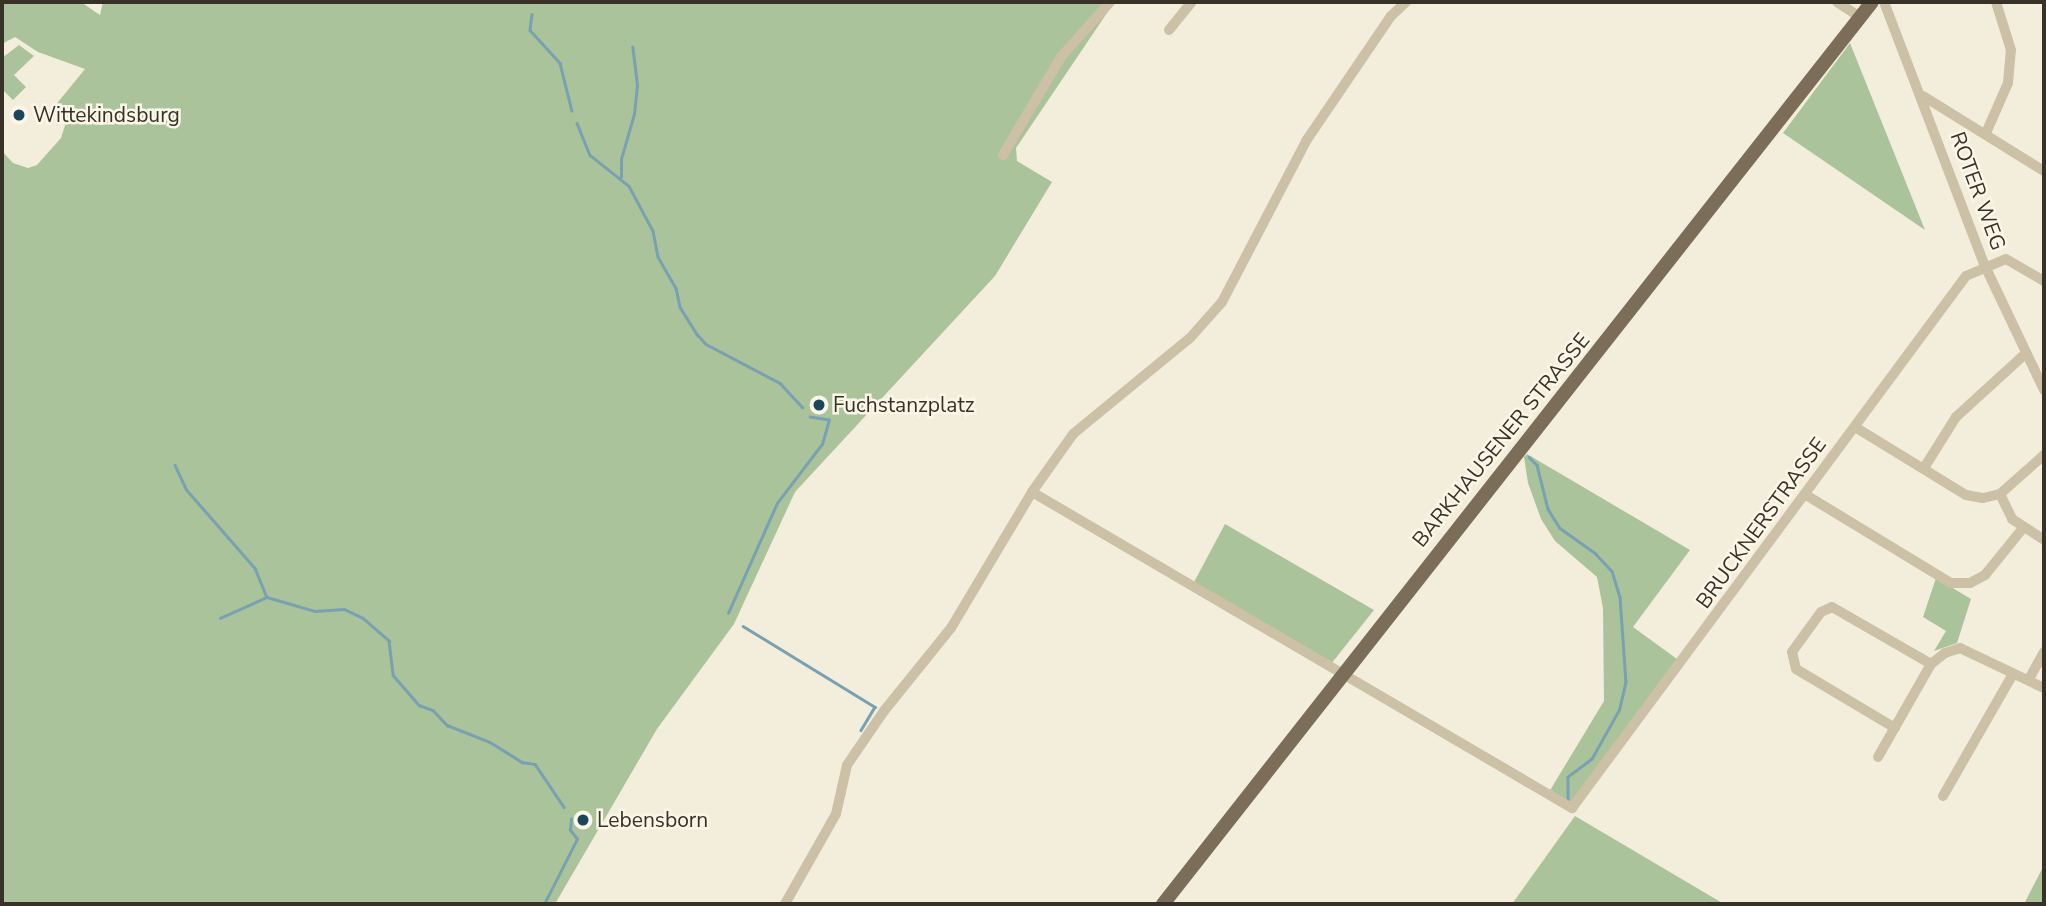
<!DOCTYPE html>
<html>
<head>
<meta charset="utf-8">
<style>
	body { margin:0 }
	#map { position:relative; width:2046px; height:906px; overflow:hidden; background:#f3eedb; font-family:"Nunito Sans",sans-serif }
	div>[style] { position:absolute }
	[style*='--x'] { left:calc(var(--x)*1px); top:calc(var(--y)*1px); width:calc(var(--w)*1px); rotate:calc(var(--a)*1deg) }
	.green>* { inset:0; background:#abc39a }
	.stream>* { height:2.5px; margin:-1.25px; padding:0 1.25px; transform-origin:1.25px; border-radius:1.25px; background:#78a1b2 }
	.minor>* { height:10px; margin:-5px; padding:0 5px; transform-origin:5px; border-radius:5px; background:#ccc1a6 }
	.major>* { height:14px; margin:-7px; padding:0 7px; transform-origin:7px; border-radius:7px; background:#7b6d58 }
	.dots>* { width:19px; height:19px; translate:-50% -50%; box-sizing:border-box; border:4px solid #fbf7e8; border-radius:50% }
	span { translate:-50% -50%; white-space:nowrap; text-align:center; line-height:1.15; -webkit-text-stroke:5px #fbf7e8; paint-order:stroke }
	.poi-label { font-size:21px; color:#383127 }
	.left { translate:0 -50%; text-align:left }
	.street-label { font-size:21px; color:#383127 }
	.frame { position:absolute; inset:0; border:4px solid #383127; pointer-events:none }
</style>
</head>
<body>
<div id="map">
	<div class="green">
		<i style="clip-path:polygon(2px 2px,81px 2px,100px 15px,103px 2px,1113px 4px,1016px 148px,1017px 161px,1052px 182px,995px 276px,795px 492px,734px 624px,657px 729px,555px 904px,2px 904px,2px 151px,13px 163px,28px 168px,37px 165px,61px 138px,67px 119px,54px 107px,85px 69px,38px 52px,15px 37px,2px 44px)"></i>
		<i style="clip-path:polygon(1850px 43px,1925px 230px,1783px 133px)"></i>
		<i style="clip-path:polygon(19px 45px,34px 56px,14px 75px,26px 87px,13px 100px,2px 89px,2px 58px)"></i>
		<i style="clip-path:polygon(1527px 454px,1690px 550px,1633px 627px,1677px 659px,1573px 801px,1567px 802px,1549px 792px,1604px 701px,1603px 608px,1597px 577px,1555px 541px,1541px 519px,1528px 483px,1524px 457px)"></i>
		<i style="clip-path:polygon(1225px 524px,1374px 610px,1331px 664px,1193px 584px)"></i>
		<i style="clip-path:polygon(1936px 578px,1971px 599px,1957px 643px,1934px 651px,1946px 631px,1923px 617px)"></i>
		<i style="clip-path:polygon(1575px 816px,1724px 904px,1512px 904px)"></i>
		<i style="clip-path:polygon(2044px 865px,2044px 904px,2024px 904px)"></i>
	</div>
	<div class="stream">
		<i style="--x:532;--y:14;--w:16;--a:97"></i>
		<i style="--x:530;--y:30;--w:45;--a:47.7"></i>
		<i style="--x:560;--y:63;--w:49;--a:76"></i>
		<i style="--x:577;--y:123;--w:35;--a:68"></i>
		<i style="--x:590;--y:155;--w:50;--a:38.5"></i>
		<i style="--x:629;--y:186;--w:51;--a:61.9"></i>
		<i style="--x:653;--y:231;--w:26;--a:79"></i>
		<i style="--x:658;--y:257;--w:36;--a:60"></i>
		<i style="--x:676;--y:288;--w:19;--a:78"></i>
		<i style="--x:680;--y:307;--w:32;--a:58"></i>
		<i style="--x:697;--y:334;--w:13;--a:48"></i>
		<i style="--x:706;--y:344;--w:84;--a:27.8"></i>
		<i style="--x:780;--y:383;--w:33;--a:47"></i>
		<i style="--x:621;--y:177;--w:18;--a:-90"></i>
		<i style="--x:621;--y:159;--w:47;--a:-73.9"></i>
		<i style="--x:634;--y:114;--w:29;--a:-84"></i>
		<i style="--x:637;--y:85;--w:38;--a:-97"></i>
		<i style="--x:1529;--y:457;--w:11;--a:45"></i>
		<i style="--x:1537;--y:465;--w:45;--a:76"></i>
		<i style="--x:1548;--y:509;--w:22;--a:58"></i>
		<i style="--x:1560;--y:528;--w:43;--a:35.5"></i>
		<i style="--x:1595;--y:553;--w:25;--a:47"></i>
		<i style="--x:1612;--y:571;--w:27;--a:73"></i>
		<i style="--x:1620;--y:597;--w:85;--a:86"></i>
		<i style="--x:1626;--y:682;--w:28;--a:103"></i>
		<i style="--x:1620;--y:709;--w:57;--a:119.2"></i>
		<i style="--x:1592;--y:759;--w:30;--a:143"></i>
		<i style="--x:1568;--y:777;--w:23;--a:90"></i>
		<i style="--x:175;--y:465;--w:26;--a:65"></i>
		<i style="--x:186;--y:489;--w:105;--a:48.9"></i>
		<i style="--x:255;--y:568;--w:31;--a:68"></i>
		<i style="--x:267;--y:597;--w:50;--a:16.3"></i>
		<i style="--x:315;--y:611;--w:29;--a:-4"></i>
		<i style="--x:344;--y:609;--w:21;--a:25"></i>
		<i style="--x:363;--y:618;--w:35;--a:41"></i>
		<i style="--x:389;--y:641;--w:34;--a:83"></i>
		<i style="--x:393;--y:675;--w:40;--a:49"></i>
		<i style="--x:419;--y:705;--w:15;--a:20"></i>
		<i style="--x:433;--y:710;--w:21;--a:47"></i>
		<i style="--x:447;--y:725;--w:46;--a:21.6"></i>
		<i style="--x:490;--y:742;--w:38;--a:32"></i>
		<i style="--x:522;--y:762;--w:13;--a:9"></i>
		<i style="--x:535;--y:764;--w:52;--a:56"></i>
		<i style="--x:728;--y:613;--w:120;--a:-66"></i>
		<i style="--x:777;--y:503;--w:74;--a:-52.7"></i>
		<i style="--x:822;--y:444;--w:25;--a:-74"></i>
		<i style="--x:829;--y:420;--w:19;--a:-171"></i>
		<i style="--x:220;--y:618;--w:51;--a:-24.1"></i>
		<i style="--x:743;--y:626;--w:155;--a:31.5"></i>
		<i style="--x:875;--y:707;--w:27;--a:121"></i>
		<i style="--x:544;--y:904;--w:73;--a:-63.1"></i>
		<i style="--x:577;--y:839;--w:11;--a:-128"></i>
		<i style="--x:570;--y:830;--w:11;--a:-85"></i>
	</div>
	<div class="minor">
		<i style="--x:1837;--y:2;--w:27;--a:33"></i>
		<i style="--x:1884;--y:2;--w:280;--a:69.1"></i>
		<i style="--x:1984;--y:264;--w:140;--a:64.5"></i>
		<i style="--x:1169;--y:30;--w:36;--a:-51"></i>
		<i style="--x:1923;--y:96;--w:142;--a:31.8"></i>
		<i style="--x:1986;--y:133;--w:55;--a:-66.3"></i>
		<i style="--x:2008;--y:83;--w:33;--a:-85"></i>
		<i style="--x:2011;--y:50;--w:50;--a:-107.4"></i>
		<i style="--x:1003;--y:155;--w:114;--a:-59.4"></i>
		<i style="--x:1061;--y:57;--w:74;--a:-48.3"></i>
		<i style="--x:1855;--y:427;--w:130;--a:31.5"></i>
		<i style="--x:1966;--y:495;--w:17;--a:10"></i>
		<i style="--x:1983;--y:498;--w:17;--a:-13"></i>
		<i style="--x:2000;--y:494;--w:59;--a:-41.6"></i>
		<i style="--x:1924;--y:468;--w:60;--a:-57.9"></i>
		<i style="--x:1956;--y:417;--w:95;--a:-42.4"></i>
		<i style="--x:1032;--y:492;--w:626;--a:30.34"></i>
		<i style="--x:1572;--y:808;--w:662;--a:-53.48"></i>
		<i style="--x:1966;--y:276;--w:43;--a:-23"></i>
		<i style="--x:2006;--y:259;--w:44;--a:30.1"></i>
		<i style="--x:2000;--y:494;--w:28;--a:64"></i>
		<i style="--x:2012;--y:519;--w:38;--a:33"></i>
		<i style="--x:1806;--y:495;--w:170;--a:31.3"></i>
		<i style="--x:1951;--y:583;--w:19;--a:0"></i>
		<i style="--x:1970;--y:583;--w:17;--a:-28"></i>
		<i style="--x:1985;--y:575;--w:60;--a:-51"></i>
		<i style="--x:2029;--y:679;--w:31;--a:-61"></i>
		<i style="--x:1895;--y:728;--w:115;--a:-149.2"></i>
		<i style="--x:1796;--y:669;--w:17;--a:-103"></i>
		<i style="--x:1792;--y:652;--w:49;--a:-54.1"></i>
		<i style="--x:1821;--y:612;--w:12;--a:-24"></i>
		<i style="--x:1832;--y:607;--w:114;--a:29.9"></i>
		<i style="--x:1878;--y:757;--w:107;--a:-60.3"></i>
		<i style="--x:1931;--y:664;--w:18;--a:-38"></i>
		<i style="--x:1945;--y:653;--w:16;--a:-18"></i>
		<i style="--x:1960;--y:648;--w:93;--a:25.5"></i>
		<i style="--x:1943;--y:796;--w:141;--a:-60.2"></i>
		<i style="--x:785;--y:904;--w:103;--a:-60.5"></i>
		<i style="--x:836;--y:814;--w:50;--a:-77.3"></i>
		<i style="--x:847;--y:765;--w:65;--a:-55.6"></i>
		<i style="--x:884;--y:711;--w:107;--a:-51.1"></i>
		<i style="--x:951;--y:628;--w:158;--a:-59.2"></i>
		<i style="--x:1032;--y:492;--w:71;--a:-54.7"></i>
		<i style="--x:1073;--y:434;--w:151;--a:-39.4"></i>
		<i style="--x:1190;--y:338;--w:48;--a:-48.4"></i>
		<i style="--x:1222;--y:302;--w:182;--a:-62.4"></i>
		<i style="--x:1306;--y:141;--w:151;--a:-55.8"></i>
		<i style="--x:1391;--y:16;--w:21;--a:-43"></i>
	</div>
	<div class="major">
		<i style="--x:1163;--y:904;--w:1147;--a:-51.83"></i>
	</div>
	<div class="dots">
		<i style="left:19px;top:115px;background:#1a475c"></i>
		<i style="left:819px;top:405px;background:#1a475c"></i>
		<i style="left:583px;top:820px;background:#1a475c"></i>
	</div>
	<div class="poi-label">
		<span class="left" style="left:33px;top:115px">Wittekindsburg</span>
		<span class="left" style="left:833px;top:405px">Fuchstanzplatz</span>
		<span class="left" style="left:597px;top:820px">Lebensborn</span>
	</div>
	<div class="street-label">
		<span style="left:1978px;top:191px;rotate:70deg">ROTER WEG</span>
		<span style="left:1501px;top:440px;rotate:-51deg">BARKHAUSENER STRASSE</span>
		<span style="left:1761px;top:523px;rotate:-54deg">BRUCKNERSTRASSE</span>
	</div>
	<div class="frame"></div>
</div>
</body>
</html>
